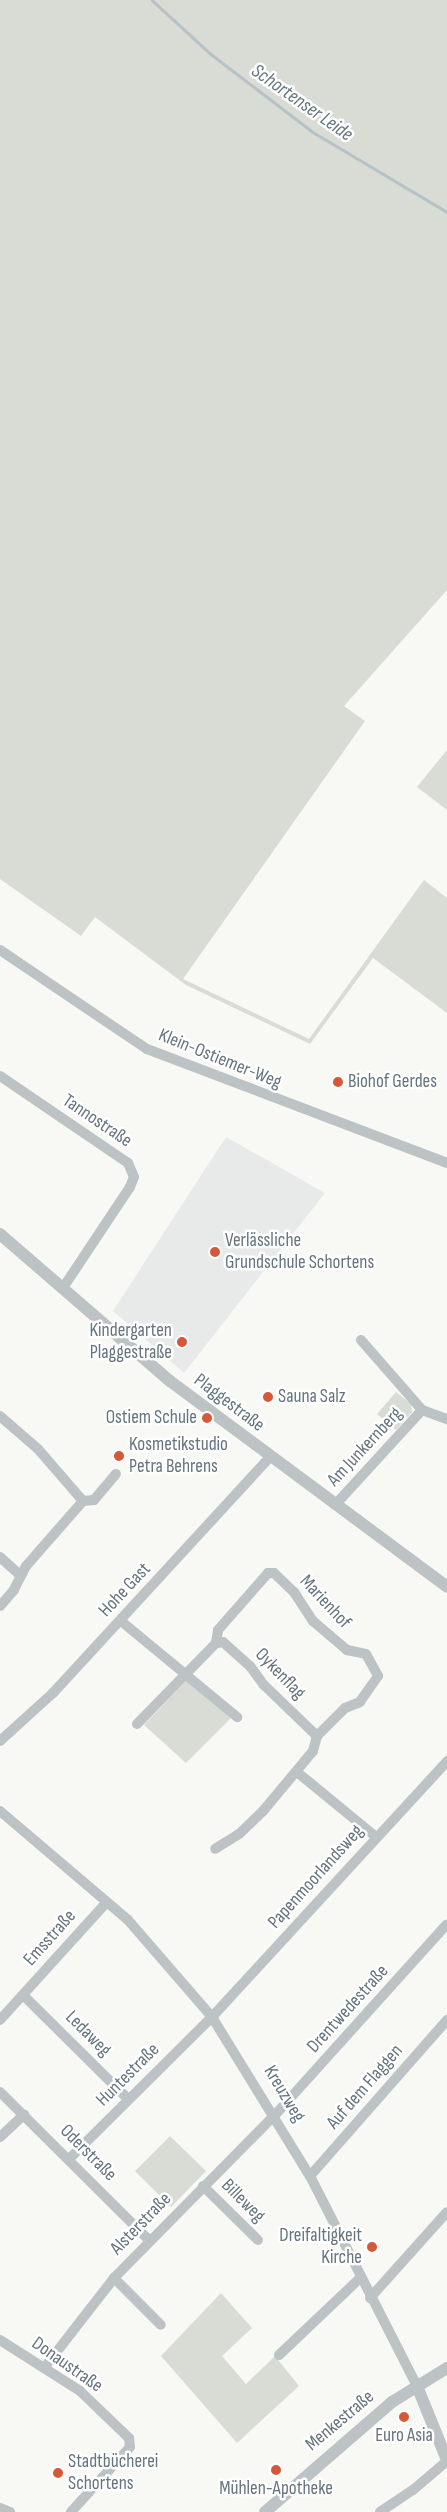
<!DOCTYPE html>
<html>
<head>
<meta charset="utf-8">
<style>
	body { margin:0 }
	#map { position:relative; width:447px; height:2512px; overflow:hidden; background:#f8f8f5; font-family:"Sofia Sans Condensed",sans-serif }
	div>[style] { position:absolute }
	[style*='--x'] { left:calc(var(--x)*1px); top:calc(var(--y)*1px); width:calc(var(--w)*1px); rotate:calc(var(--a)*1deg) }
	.built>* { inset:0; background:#e8e9e9 }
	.green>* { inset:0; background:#d8dcd5 }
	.stream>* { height:2.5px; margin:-1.25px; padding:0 1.25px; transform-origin:1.25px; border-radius:1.25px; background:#b6c2c5 }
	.minor>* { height:10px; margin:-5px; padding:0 5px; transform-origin:5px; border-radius:5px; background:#bdc2c5 }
	.tertiary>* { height:12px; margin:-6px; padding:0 6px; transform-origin:6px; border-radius:6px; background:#bdc2c5 }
	.dots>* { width:14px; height:14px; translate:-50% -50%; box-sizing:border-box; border:2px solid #fff; border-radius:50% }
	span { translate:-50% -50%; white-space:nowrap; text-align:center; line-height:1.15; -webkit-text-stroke:5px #fff; paint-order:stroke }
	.street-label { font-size:19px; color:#65747e }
	.poi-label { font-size:19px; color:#65747e }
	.left { translate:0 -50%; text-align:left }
	.right { translate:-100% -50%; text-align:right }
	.water-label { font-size:20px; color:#65797f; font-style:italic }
</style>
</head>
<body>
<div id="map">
	<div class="built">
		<i style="clip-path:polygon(226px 1137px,325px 1193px,184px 1373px,113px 1311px)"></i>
	</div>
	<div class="green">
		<i style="clip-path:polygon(0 0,447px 0,447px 590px,344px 706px,365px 721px,183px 979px,309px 1039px,424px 880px,447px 898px,447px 1013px,373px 958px,310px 1044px,186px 985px,95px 917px,81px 936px,0 879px)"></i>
		<i style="clip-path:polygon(447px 750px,447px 810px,417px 787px)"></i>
		<i style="clip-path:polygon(396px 1392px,411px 1404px,412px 1412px,396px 1430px,377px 1414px)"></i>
		<i style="clip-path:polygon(188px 1679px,233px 1716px,186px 1763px,144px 1725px)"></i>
		<i style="clip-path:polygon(170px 2136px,206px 2171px,171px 2207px,135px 2171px)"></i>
		<i style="clip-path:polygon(221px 2293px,252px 2328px,222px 2356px,246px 2384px,275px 2356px,299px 2386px,237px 2443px,161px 2356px)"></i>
	</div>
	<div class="stream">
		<i style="--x:152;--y:0;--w:80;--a:42.5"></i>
		<i style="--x:211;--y:54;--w:128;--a:37.4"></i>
		<i style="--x:313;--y:132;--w:156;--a:30.8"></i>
	</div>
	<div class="minor">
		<i style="--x:0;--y:950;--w:177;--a:34"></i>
		<i style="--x:147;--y:1049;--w:321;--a:20.8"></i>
		<i style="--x:0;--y:1076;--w:155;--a:34.2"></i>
		<i style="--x:128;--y:1163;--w:15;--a:67"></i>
		<i style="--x:134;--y:1177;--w:11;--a:112"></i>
		<i style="--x:130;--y:1187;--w:121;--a:123.6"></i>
		<i style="--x:361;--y:1340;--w:93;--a:48.9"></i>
		<i style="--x:0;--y:1416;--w:50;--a:41"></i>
		<i style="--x:38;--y:1449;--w:69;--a:49.1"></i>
		<i style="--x:83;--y:1501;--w:86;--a:131.2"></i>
		<i style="--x:26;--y:1566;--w:27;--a:117"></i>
		<i style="--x:14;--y:1590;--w:21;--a:131"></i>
		<i style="--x:83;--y:1501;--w:11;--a:-5"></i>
		<i style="--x:94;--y:1500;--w:34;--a:-50"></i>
		<i style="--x:335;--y:1505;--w:129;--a:-47.5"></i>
		<i style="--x:422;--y:1410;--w:27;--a:20"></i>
		<i style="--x:0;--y:1557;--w:25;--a:42"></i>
		<i style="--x:121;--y:1621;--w:151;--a:39.6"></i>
		<i style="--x:216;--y:1643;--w:7;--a:-8"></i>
		<i style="--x:223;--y:1642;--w:36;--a:42"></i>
		<i style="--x:250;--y:1666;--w:24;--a:54"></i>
		<i style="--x:264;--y:1685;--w:74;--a:43.9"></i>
		<i style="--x:137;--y:1724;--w:113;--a:-45.7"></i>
		<i style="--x:216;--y:1643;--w:13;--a:-81"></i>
		<i style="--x:218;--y:1630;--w:76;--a:-48.7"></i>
		<i style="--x:268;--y:1573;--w:6;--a:0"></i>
		<i style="--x:274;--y:1573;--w:28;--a:44"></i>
		<i style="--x:294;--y:1592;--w:35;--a:57"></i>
		<i style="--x:313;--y:1621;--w:45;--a:40.5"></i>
		<i style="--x:347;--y:1650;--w:19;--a:12"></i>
		<i style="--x:366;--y:1654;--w:25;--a:61"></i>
		<i style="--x:378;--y:1676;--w:32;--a:125"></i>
		<i style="--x:360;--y:1702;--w:16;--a:158"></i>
		<i style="--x:345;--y:1708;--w:40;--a:135"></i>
		<i style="--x:317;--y:1736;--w:16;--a:105"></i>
		<i style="--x:313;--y:1751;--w:78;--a:129.8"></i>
		<i style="--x:263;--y:1811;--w:33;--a:136"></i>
		<i style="--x:239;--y:1834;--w:28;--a:148"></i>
		<i style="--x:0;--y:1741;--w:72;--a:-42.2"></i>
		<i style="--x:53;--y:1693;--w:321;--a:-47.4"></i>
		<i style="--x:297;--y:1772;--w:102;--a:39.4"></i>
		<i style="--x:0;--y:1811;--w:168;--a:40.4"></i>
		<i style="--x:128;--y:1920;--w:128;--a:49.1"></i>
		<i style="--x:212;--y:2017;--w:187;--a:58.4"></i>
		<i style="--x:310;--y:2176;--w:236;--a:63"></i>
		<i style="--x:23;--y:1995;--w:148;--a:44.7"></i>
		<i style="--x:0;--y:2020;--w:159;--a:-47.8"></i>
		<i style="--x:0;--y:2092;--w:211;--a:44.8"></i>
		<i style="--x:0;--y:2137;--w:33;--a:-43"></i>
		<i style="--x:69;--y:2159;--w:202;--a:-44.8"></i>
		<i style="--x:212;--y:2017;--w:348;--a:-47.4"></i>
		<i style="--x:310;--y:2176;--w:208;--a:-48.7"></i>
		<i style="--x:203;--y:2186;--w:77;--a:44.5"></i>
		<i style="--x:114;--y:2278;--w:66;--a:45"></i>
		<i style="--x:370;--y:2298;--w:115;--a:-48.2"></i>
		<i style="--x:0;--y:2340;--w:95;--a:32.5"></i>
		<i style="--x:80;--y:2391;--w:68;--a:43.8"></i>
		<i style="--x:129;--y:2438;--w:9;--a:84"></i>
		<i style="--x:130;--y:2447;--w:88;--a:132.2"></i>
		<i style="--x:279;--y:2355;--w:112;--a:-43.5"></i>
		<i style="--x:44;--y:2368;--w:114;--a:-52.1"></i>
		<i style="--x:114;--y:2278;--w:229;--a:-45.4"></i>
		<i style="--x:275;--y:2115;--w:256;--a:-48"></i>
		<i style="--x:0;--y:2508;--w:11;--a:22"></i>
		<i style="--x:380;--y:2512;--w:40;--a:-34"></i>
		<i style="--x:413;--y:2490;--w:45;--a:-40.5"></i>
	</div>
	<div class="tertiary">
		<i style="--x:0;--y:1234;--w:225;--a:40.9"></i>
		<i style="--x:170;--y:1381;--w:345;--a:36.6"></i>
		<i style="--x:417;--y:2386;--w:80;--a:67.9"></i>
		<i style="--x:265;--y:2512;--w:168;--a:-40.9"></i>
		<i style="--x:392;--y:2402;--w:65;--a:-31.7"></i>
	</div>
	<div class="dots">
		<i style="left:338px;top:1082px;background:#d45839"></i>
		<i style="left:215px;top:1252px;background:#d45839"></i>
		<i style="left:182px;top:1342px;background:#d45839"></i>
		<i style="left:268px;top:1397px;background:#d45839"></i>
		<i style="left:207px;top:1418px;background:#d45839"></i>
		<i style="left:119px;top:1456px;background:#d45839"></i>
		<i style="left:372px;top:2247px;background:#d45839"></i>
		<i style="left:404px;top:2417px;background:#d45839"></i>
		<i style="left:276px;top:2470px;background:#d45839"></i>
		<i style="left:58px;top:2473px;background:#d45839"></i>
	</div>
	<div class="street-label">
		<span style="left:220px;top:1059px;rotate:22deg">Klein-Ostiemer-Weg</span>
		<span style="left:97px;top:1121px;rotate:34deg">Tannostraße</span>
		<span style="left:229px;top:1403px;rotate:37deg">Plaggestraße</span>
		<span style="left:365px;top:1447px;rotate:-47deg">Am Junkernberg</span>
		<span style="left:125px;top:1590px;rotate:-47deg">Hohe Gast</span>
		<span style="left:325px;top:1602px;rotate:47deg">Marienhof</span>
		<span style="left:280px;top:1674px;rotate:46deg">Oykenflag</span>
		<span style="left:316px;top:1877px;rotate:-48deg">Papenmoorlandsweg</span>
		<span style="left:50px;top:1938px;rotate:-48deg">Emsstraße</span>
		<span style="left:348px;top:2009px;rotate:-48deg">Drentwedestraße</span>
		<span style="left:88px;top:2034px;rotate:45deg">Ledaweg</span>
		<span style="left:128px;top:2075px;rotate:-45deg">Huntestraße</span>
		<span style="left:365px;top:2087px;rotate:-49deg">Auf dem Flaggen</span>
		<span style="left:284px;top:2094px;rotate:59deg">Kreuzweg</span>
		<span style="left:88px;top:2153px;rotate:45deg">Oderstraße</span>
		<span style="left:243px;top:2201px;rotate:45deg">Billeweg</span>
		<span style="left:141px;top:2224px;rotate:-46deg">Alsterstraße</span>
		<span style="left:67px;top:2365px;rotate:35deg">Donaustraße</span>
		<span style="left:340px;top:2421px;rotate:-40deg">Menkestraße</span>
	</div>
	<div class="poi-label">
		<span class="left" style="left:348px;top:1082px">Biohof Gerdes</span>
		<span class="left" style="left:225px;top:1252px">Verlässliche<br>Grundschule Schortens</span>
		<span class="right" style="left:172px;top:1342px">Kindergarten<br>Plaggestraße</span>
		<span class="left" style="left:278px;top:1397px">Sauna Salz</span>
		<span class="right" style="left:197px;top:1418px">Ostiem Schule</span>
		<span class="left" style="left:129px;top:1456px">Kosmetikstudio<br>Petra Behrens</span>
		<span class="right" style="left:362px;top:2247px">Dreifaltigkeit<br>Kirche</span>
		<span style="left:404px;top:2436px">Euro Asia</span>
		<span class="left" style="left:68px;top:2473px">Stadtbücherei<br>Schortens</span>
		<span style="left:276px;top:2489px">Mühlen-Apotheke</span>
	</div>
	<div class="water-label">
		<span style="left:302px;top:103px;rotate:35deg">Schortenser Leide</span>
	</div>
</div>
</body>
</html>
